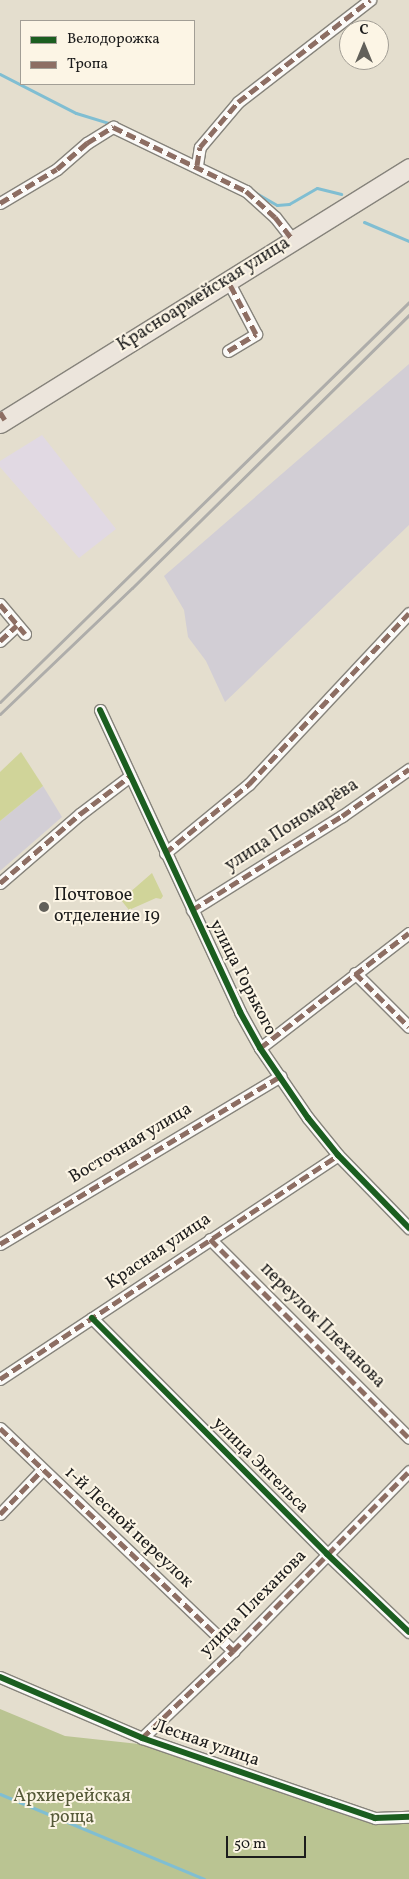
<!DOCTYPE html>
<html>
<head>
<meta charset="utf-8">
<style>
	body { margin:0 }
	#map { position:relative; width:409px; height:1879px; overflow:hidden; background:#e4dece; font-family:Vollkorn,serif }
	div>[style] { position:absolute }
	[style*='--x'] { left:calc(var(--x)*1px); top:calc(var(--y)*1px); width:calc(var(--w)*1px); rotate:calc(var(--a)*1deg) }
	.built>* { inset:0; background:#e1d9e3 }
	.industrial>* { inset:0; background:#d2ced5 }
	.green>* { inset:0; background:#d0d499 }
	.forest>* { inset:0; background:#bac492 }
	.stream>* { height:3px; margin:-1.5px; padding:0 1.5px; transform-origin:1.5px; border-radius:1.5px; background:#80bed2 }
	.roads { filter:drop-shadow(1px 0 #86837b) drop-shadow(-1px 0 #86837b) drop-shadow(0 1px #86837b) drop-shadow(0 -1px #86837b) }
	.minor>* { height:11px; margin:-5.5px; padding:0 5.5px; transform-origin:5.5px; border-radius:5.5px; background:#fbfaf8 }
	.primary>* { height:19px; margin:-9.5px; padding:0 9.5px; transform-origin:9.5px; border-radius:9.5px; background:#ece5dc }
	.rail>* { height:3px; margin:-1.5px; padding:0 1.5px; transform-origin:1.5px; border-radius:1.5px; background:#aeadaa }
	.quiet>* { height:5px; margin-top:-2.5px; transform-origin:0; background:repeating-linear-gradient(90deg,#8d6e63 0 10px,transparent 0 15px) }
	.cycleway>* { height:6px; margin:-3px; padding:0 3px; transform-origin:3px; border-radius:3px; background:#1b5e20 }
	.dots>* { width:14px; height:14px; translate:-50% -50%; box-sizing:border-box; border:2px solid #fcf5e5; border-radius:50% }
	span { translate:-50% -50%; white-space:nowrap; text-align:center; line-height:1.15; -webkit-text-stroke:4px #fcf5e5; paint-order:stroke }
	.street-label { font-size:18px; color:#1c1c1c }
	.poi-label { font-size:18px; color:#1c1c1c }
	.left { translate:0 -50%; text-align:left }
	.park-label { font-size:18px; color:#555938 }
	.legend { position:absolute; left:20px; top:20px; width:175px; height:65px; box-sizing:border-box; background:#fcf5e5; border:1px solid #a29e95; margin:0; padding:6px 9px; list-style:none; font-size:15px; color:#1c1c1c }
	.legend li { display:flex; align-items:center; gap:10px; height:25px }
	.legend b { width:25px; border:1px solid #a29e95 }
	.north { position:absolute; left:339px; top:20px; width:50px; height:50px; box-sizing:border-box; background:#fcf5e5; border:1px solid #a29e95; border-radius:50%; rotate:0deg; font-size:14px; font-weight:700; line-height:20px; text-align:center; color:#1c1c1c }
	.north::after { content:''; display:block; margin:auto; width:18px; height:22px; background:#62605a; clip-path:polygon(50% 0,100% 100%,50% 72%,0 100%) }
	.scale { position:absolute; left:226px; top:1836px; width:80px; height:22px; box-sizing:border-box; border:2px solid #1c1c1c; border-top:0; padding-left:6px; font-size:15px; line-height:18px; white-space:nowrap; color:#1c1c1c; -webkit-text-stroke:4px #fcf5e5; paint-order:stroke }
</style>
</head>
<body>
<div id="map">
	<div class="built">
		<i style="clip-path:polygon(42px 435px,116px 529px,79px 558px,0 467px,0 461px)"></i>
	</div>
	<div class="industrial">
		<i style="clip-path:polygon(409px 364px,409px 525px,225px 702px,206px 661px,188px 637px,184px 610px,164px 576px)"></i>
		<i style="clip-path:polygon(43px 786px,62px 817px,0 871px,0 821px)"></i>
	</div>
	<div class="green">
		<i style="clip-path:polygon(21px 752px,43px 786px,0 821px,0 772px)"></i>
		<i style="clip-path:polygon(152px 873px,163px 896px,161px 899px,156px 898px,129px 910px,121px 900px)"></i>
	</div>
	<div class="forest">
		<i style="clip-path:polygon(0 1709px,65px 1736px,148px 1745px,379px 1825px,409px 1821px,409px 1879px,0 1879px)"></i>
	</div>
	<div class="stream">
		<i style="--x:0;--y:74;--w:85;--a:27.2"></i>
		<i style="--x:76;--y:113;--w:38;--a:17"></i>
		<i style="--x:256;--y:193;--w:24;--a:30"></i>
		<i style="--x:277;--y:205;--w:12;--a:-5"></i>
		<i style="--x:289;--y:204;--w:32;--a:-30"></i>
		<i style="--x:317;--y:188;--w:25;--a:14"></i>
		<i style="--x:364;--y:222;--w:49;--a:22.9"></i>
		<i style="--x:0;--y:1794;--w:221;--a:22.6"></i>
	</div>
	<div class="roads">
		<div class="minor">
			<i style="--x:197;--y:165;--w:18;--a:-81"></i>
			<i style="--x:200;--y:147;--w:59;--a:-49.8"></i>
			<i style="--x:238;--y:102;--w:167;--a:-37.7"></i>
			<i style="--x:0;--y:203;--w:66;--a:-30.8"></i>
			<i style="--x:57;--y:169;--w:40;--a:-41"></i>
			<i style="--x:87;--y:143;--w:31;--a:-32"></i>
			<i style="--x:113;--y:127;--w:148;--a:25.7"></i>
			<i style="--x:246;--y:191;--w:39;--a:42"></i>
			<i style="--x:275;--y:217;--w:29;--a:52"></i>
			<i style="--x:228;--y:351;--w:33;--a:-31"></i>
			<i style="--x:256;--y:334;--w:60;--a:-117.8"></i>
			<i style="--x:0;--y:604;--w:39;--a:50"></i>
			<i style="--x:0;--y:641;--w:23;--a:-43"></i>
			<i style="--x:100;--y:710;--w:333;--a:65.1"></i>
			<i style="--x:240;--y:1012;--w:41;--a:60.9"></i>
			<i style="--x:260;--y:1048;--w:85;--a:55.6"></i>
			<i style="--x:308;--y:1118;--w:48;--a:51"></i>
			<i style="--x:338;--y:1155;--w:102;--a:45.8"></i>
			<i style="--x:165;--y:853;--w:109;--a:-39.4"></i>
			<i style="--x:249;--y:784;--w:234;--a:-46.9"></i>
			<i style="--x:0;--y:883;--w:106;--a:-40.8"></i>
			<i style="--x:80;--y:814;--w:63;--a:-37.2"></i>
			<i style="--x:192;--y:910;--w:177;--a:-32.1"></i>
			<i style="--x:342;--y:816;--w:82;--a:-35"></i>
			<i style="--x:355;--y:973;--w:76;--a:45"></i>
			<i style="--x:260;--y:1048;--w:188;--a:-37.7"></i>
			<i style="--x:210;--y:1239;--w:281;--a:45"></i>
			<i style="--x:0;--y:1244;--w:327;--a:-30.9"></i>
			<i style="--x:92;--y:1318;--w:333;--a:45.1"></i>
			<i style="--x:327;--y:1554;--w:113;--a:43.6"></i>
			<i style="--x:0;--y:1379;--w:405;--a:-33.5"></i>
			<i style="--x:0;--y:1428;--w:323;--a:43.7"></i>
			<i style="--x:0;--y:1514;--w:61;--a:-46.3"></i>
			<i style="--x:0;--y:1677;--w:155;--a:23.2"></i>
			<i style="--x:142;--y:1738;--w:197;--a:19"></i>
			<i style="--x:328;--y:1802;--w:50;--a:18.8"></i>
			<i style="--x:375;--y:1818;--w:34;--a:-2"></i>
			<i style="--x:142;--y:1738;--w:126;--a:-43.7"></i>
			<i style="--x:233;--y:1651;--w:252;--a:-45.6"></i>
		</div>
		<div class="primary">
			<i style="--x:0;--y:423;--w:482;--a:-31.9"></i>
		</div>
	</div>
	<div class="rail">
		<i style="--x:0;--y:702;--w:572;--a:-44.36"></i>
		<i style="--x:0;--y:714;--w:182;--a:-43.7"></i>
		<i style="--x:132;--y:588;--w:389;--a:-44.6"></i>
	</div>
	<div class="quiet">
		<i style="--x:197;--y:165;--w:18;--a:-81"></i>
		<i style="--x:200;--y:147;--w:59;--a:-49.8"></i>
		<i style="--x:238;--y:102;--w:167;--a:-37.7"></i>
		<i style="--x:0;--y:203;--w:66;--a:-30.8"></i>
		<i style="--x:57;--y:169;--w:40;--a:-41"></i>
		<i style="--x:87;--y:143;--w:31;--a:-32"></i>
		<i style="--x:113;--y:127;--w:148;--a:25.7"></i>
		<i style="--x:246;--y:191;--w:39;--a:42"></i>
		<i style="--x:275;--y:217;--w:29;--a:52"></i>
		<i style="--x:228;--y:351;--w:33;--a:-31"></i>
		<i style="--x:256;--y:334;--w:60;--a:-117.8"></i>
		<i style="--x:0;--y:412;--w:9;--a:58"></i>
		<i style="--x:0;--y:604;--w:39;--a:50"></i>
		<i style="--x:0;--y:641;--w:23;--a:-43"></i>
		<i style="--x:165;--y:853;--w:109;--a:-39.4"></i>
		<i style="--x:249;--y:784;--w:234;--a:-46.9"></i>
		<i style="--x:0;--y:883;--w:106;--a:-40.8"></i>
		<i style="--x:80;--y:814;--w:63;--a:-37.2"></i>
		<i style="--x:192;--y:910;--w:177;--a:-32.1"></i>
		<i style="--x:342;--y:816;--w:82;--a:-35"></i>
		<i style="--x:355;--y:973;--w:76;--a:45"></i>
		<i style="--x:260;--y:1048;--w:188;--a:-37.7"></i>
		<i style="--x:210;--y:1239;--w:281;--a:45"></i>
		<i style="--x:0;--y:1244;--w:327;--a:-30.9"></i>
		<i style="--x:0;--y:1379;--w:405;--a:-33.5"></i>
		<i style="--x:0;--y:1428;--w:323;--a:43.7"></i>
		<i style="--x:0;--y:1514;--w:61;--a:-46.3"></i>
		<i style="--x:142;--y:1738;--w:126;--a:-43.7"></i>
		<i style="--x:233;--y:1651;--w:252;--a:-45.6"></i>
	</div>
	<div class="cycleway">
		<i style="--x:100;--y:710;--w:333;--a:65.1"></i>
		<i style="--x:240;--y:1012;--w:41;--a:60.9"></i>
		<i style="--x:260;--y:1048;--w:85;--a:55.6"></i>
		<i style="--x:308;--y:1118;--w:48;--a:51"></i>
		<i style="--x:338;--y:1155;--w:102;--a:45.8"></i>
		<i style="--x:92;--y:1318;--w:333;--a:45.1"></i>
		<i style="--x:327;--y:1554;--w:113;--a:43.6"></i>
		<i style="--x:0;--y:1677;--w:155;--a:23.2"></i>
		<i style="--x:142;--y:1738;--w:197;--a:19"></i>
		<i style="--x:328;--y:1802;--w:50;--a:18.8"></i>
		<i style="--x:375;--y:1818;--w:34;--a:-2"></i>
	</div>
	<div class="dots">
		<i style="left:44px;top:907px;background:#62605a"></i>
	</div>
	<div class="street-label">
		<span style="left:204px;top:295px;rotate:-32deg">Красноармейская улица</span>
		<span style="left:292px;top:826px;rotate:-33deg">улица Пономарёва</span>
		<span style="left:242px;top:978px;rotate:63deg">улица Горького</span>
		<span style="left:131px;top:1144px;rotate:-31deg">Восточная улица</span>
		<span style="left:159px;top:1252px;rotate:-34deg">Красная улица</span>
		<span style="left:322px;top:1326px;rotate:45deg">переулок Плеханова</span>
		<span style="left:260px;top:1466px;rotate:45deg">улица Энгельса</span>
		<span style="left:128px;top:1528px;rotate:43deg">1-й Лесной переулок</span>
		<span style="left:254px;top:1604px;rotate:-45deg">улица Плеханова</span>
		<span style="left:206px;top:1744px;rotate:19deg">Лесная улица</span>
	</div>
	<div class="poi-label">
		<span class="left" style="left:54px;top:907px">Почтовое<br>отделение 19</span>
	</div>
	<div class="park-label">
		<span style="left:72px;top:1808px">Архиерейская<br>роща</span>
	</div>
	<ul class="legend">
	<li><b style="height:6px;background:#1b5e20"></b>Велодорожка</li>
	<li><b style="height:6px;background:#8d6e63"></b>Тропа</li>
	</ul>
	<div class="north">С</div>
	<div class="scale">50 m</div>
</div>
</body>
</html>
